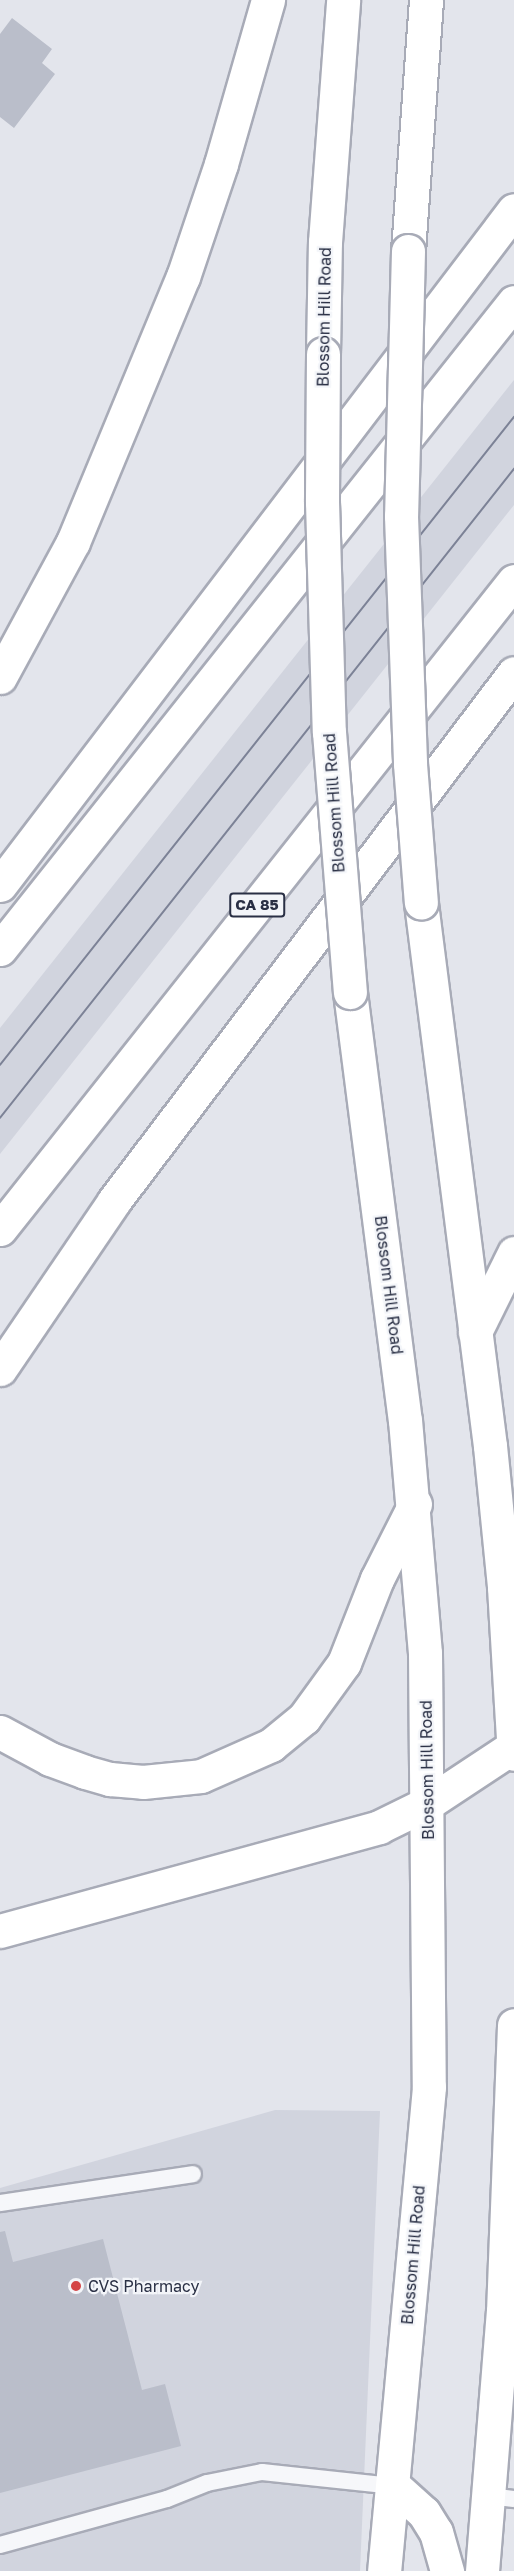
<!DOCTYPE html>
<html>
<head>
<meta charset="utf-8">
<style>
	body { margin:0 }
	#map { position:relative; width:514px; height:2571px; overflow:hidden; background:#e3e5ec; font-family:"Golos Text",sans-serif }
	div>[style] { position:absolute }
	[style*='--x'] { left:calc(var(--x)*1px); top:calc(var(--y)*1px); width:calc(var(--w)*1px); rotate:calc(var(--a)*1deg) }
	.built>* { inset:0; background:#d1d4de }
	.building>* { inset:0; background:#babeca }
	.roads { filter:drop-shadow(2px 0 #a8abb7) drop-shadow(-2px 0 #a8abb7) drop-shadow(0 2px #a8abb7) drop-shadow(0 -2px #a8abb7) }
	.lane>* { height:16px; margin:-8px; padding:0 8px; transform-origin:8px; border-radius:8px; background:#f6f7fa }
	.secondary>* { height:33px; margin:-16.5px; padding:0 16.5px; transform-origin:16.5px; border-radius:16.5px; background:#fff }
	.highway>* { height:33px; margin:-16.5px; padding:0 16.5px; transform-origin:16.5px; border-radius:16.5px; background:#fff }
	.tram>* { height:1.5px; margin:-0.75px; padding:0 0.75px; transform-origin:0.75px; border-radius:0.75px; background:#7c8296 }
	.bridges { filter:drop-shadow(2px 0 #a8abb7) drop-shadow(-2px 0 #a8abb7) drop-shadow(0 2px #a8abb7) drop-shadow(0 -2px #a8abb7) }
	.secondary-bridge>* { height:33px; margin:-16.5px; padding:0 16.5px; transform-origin:16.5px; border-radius:16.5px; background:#fff }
	.dots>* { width:16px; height:16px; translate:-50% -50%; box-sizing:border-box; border:3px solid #f3f5f9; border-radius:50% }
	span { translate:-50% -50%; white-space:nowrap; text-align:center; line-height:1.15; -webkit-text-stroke:4.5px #f3f5f9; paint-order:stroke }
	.shield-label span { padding:2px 4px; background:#f3f5f9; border:2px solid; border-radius:4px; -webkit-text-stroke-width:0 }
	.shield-label { font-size:15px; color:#2a3045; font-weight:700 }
	.street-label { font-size:16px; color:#2a3045 }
	.poi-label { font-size:16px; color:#2a3045 }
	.left { translate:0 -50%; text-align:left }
</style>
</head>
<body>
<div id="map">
	<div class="built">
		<i style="clip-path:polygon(514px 380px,514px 505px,0 1154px,0 1028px)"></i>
		<i style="clip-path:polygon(275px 2110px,380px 2111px,360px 2571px,0 2571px,0 2188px)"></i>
	</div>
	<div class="building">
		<i style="clip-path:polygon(12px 18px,52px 49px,42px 63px,55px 74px,14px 128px,0 117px,0 34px)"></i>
		<i style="clip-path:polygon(5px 2231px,13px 2262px,103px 2239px,142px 2390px,165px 2384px,181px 2446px,0 2493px,0 2232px)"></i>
	</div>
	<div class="roads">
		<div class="lane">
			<i style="--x:0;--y:2203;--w:195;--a:-8.5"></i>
			<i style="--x:489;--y:2496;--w:25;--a:7"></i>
			<i style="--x:0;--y:2545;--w:173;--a:-15.4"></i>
			<i style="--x:167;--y:2499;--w:43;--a:-21.8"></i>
			<i style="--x:207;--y:2483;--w:56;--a:-11.3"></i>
			<i style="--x:262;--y:2472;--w:133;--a:6.1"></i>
		</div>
		<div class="secondary">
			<i style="--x:408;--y:251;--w:252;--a:-85.9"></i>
			<i style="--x:323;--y:354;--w:112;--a:-89"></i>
			<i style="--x:325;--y:242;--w:243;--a:-85.7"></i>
			<i style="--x:421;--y:903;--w:547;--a:82.76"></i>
			<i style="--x:490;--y:1446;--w:142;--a:84.3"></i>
			<i style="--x:504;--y:1587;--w:167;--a:86.6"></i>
			<i style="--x:350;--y:992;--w:432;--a:82.7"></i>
			<i style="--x:405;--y:1420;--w:234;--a:85.1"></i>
			<i style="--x:425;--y:1653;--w:434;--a:89.5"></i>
			<i style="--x:429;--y:2087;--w:486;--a:95.3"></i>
			<i style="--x:394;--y:2486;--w:40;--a:42"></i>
			<i style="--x:424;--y:2513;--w:22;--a:58"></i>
			<i style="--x:436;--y:2532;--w:41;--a:74.2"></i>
			<i style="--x:482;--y:2571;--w:260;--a:-85.4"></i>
			<i style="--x:503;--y:2312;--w:287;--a:-87.8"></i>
		</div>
		<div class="highway">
			<i style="--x:0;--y:677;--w:153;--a:-61.6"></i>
			<i style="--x:73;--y:542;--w:287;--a:-67.5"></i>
			<i style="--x:183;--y:277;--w:119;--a:-71.4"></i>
			<i style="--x:221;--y:164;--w:171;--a:-74"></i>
			<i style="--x:0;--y:885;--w:848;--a:-52.71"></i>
			<i style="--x:0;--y:949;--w:826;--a:-51.54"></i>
			<i style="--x:0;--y:1229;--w:827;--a:-51.58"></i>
			<i style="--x:475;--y:1332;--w:88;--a:-63.7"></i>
			<i style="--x:0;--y:1369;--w:203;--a:-55.8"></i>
			<i style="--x:114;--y:1201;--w:662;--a:-52.85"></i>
			<i style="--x:0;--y:1732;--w:57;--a:28.4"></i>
			<i style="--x:50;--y:1759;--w:37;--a:20"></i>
			<i style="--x:85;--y:1772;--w:26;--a:16"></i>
			<i style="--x:110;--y:1779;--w:33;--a:5"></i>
			<i style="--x:143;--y:1782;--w:58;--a:-5.9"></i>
			<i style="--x:201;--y:1776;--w:77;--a:-23.9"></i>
			<i style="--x:271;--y:1745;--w:43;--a:-39.3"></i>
			<i style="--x:304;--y:1718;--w:68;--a:-54"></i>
			<i style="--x:344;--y:1663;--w:90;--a:-68.6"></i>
			<i style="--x:377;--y:1579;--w:84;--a:-63.1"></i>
			<i style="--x:0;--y:1931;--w:393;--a:-15.3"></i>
			<i style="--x:379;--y:1827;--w:55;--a:-26.1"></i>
			<i style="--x:428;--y:1803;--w:103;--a:-33.5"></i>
		</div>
	</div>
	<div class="tram">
		<i style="--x:0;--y:1065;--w:827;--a:-51.58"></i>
		<i style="--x:0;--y:1118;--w:828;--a:-51.62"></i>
	</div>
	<div class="bridges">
		<div class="secondary-bridge">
			<i style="--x:408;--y:251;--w:265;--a:91.5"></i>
			<i style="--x:401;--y:516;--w:248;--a:87.9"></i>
			<i style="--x:410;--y:764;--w:139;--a:85.5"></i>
			<i style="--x:323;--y:354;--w:148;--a:90.4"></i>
			<i style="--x:322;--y:502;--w:230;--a:88.3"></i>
			<i style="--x:329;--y:732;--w:261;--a:85.4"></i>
		</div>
	</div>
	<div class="dots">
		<i style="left:76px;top:2286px;background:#d44546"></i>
	</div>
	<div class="shield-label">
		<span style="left:257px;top:905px">CA 85</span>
	</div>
	<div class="street-label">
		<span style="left:324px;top:317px;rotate:-89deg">Blossom Hill Road</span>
		<span style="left:334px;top:803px;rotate:-94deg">Blossom Hill Road</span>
		<span style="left:389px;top:1285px;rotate:83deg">Blossom Hill Road</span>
		<span style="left:427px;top:1770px;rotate:-91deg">Blossom Hill Road</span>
		<span style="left:413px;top:2255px;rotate:-85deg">Blossom Hill Road</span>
	</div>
	<div class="poi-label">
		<span class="left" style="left:88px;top:2286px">CVS Pharmacy</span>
	</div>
</div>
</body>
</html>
